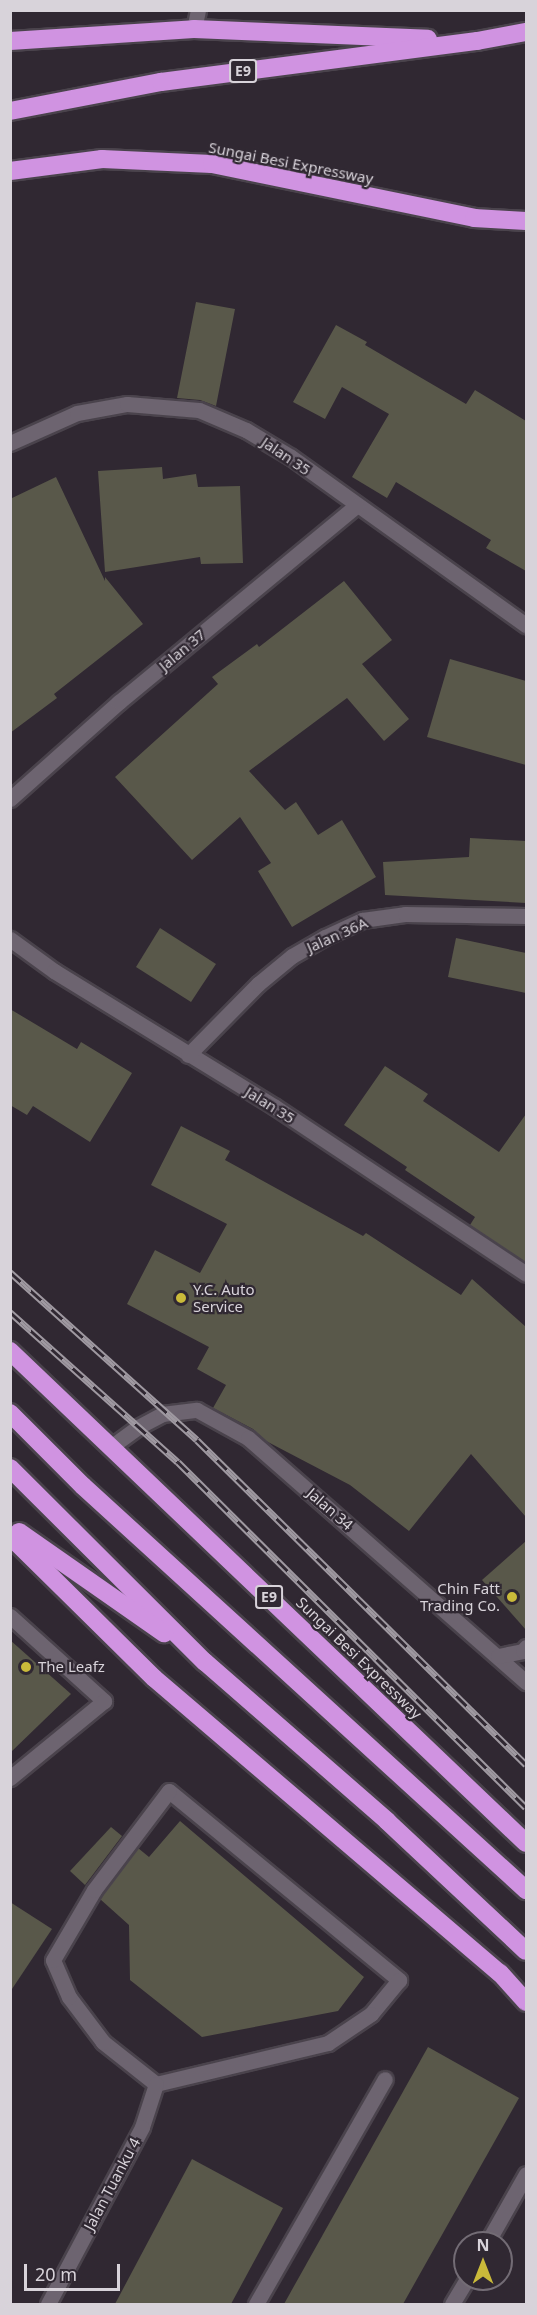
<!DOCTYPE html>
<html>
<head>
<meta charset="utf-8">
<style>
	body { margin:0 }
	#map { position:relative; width:537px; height:2315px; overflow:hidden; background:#302832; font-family:"Noto Sans",sans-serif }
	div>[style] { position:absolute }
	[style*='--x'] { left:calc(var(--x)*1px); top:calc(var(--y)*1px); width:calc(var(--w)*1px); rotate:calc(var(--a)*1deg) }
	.building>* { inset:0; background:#59584a }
	.roads { filter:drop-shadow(2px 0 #4a434c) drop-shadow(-2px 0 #4a434c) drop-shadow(0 2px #4a434c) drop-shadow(0 -2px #4a434c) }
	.service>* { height:15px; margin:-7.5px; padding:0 7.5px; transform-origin:7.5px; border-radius:7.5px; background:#6d6470 }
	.minor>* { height:15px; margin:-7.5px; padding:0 7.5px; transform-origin:7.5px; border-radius:7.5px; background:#6d6470 }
	.motorway>* { height:18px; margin:-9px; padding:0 9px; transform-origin:9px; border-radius:9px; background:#d093e1 }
	.rail>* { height:7px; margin-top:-3.5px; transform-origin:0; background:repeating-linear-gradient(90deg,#302832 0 14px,#9f99a1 0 28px); box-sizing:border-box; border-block:2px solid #9f99a1 }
	.dots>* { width:16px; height:16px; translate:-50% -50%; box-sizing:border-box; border:3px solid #302832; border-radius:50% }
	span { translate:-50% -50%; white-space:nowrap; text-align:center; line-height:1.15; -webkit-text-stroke:4.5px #302832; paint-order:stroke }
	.shield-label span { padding:2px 4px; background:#302832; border:2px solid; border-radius:4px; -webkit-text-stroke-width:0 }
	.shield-label { font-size:14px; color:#d8d3da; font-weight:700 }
	.street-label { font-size:15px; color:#d8d3da }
	.poi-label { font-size:15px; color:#d8d3da }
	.left { translate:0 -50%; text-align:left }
	.right { translate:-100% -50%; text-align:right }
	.frame { position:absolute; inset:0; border:12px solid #d8d3da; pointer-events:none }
	.north { position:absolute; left:453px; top:2231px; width:60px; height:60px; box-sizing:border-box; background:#302832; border:2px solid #736c75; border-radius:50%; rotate:0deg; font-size:16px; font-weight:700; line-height:24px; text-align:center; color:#d8d3da }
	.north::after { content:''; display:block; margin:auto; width:21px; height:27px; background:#caba3a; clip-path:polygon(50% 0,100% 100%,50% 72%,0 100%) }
	.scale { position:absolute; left:24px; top:2264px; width:96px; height:27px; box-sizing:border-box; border:3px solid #d8d3da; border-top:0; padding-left:8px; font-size:18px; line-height:21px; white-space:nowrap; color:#d8d3da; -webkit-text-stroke:4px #302832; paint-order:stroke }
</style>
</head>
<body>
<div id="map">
	<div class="building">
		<i style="clip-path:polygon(196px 302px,235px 309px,216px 406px,200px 400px,177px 398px)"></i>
		<i style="clip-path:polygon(336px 325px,367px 342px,365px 345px,466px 404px,475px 390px,526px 421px,526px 571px,486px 548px,491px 540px,396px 482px,387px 498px,352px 477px,389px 414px,342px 387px,325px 419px,293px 402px)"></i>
		<i style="clip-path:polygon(162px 467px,163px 479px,196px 474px,198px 487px,240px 486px,243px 563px,201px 564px,200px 557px,105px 572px,98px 471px)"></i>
		<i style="clip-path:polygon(56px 477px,105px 581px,105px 577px,143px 624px,54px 694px,57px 698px,10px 733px,10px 499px)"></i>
		<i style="clip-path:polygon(344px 581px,392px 640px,362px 664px,409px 719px,384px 741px,347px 698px,249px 771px,285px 810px,296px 802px,318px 835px,342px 820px,376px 877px,292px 927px,258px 871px,271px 863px,240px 817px,192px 860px,115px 777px,218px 684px,212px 677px,257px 644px,259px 647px)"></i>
		<i style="clip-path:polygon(450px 659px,526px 681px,526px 765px,427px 737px)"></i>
		<i style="clip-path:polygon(470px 838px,526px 841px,526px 903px,385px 895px,383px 862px,469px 857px)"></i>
		<i style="clip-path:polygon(160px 928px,216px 964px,191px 1002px,136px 967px)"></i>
		<i style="clip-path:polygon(456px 938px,526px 953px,526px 993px,448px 977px)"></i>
		<i style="clip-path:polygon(10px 1009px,77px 1049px,81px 1042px,132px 1073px,90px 1142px,33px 1106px,27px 1115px,10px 1105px)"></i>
		<i style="clip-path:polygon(385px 1066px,428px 1094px,423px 1101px,499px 1152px,526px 1114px,526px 1263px,470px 1225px,475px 1217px,405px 1170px,407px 1167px,344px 1125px)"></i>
		<i style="clip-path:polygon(181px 1126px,230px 1151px,225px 1160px,363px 1236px,366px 1233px,461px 1295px,472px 1279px,526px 1327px,526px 1517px,471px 1454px,409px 1531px,350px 1485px,266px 1441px,253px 1429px,213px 1408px,226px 1385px,197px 1369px,209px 1347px,127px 1304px,155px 1250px,200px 1273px,227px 1224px,151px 1185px)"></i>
		<i style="clip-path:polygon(526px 1541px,526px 1630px,482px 1580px)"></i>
		<i style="clip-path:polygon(10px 1640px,71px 1694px,10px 1753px)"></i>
		<i style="clip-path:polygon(180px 1821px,364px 1977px,338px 2011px,202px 2037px,130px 1980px,129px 1925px,100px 1899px,138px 1848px,149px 1857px)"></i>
		<i style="clip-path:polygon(111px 1827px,122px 1836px,85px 1885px,70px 1871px)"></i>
		<i style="clip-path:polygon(10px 1902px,52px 1929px,10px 1992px)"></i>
		<i style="clip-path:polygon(428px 2047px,519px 2098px,403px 2304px,284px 2304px)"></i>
		<i style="clip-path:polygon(192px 2159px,283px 2208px,231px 2304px,115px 2304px)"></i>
	</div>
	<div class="roads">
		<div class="service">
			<i style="--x:194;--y:29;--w:19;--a:-78"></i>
			<i style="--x:10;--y:1616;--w:127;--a:42.1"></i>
			<i style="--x:104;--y:1701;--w:122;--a:140.7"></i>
			<i style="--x:169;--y:1791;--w:298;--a:39.4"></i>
			<i style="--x:399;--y:1980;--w:44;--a:129.5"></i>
			<i style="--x:371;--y:2014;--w:52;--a:146"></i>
			<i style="--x:328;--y:2043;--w:177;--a:166.6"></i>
			<i style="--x:156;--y:2084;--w:68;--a:-141.6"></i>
			<i style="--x:103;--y:2042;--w:56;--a:-127.1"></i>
			<i style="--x:69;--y:1997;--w:40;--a:-113.4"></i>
			<i style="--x:53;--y:1960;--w:81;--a:-59.6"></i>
			<i style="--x:94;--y:1890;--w:124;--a:-52.9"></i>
			<i style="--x:142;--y:2127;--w:45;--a:-72"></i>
			<i style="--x:256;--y:2304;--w:259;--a:-60.2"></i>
		</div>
		<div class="minor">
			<i style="--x:10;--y:443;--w:73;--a:-24.1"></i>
			<i style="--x:77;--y:413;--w:51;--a:-10.2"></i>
			<i style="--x:127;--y:404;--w:72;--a:4.8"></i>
			<i style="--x:199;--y:410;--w:51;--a:23.1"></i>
			<i style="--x:246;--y:430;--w:52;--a:31"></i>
			<i style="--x:291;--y:457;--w:289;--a:35.6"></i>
			<i style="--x:10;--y:799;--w:146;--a:-41.7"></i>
			<i style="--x:119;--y:702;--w:308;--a:-39.6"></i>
			<i style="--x:10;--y:939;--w:54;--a:36"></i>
			<i style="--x:54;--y:971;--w:259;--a:31.6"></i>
			<i style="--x:275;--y:1107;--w:301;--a:33.6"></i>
			<i style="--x:188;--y:1055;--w:100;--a:-45.4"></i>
			<i style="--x:258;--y:984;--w:44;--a:-39.5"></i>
			<i style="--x:292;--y:956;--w:38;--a:-30"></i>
			<i style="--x:325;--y:937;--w:41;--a:-24.7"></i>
			<i style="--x:362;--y:920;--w:43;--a:-7.9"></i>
			<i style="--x:405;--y:914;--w:121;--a:0.9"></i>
			<i style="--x:112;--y:1446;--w:32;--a:-36"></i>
			<i style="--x:138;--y:1427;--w:27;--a:-28"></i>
			<i style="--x:162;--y:1414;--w:35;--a:-7"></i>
			<i style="--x:197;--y:1410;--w:58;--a:28.8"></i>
			<i style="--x:248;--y:1438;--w:370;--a:41.3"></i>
			<i style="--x:498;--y:1656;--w:25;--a:-11"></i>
			<i style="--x:523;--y:1651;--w:5;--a:-53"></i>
			<i style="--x:487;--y:2243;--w:79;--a:-60.5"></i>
			<i style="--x:48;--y:2304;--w:200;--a:-62"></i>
			<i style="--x:452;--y:2304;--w:29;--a:-59"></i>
		</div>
		<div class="motorway">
			<i style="--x:10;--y:41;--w:184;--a:-3.7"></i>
			<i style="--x:194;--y:29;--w:234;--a:2.4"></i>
			<i style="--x:10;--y:111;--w:154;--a:-10.9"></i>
			<i style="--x:161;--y:82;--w:319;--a:-7.4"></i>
			<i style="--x:477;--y:41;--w:50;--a:-10.4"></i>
			<i style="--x:10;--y:171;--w:93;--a:-7.4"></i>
			<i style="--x:102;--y:159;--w:110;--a:2.6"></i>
			<i style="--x:212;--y:164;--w:268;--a:11.6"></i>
			<i style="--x:474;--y:218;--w:52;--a:3.3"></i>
			<i style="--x:10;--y:1351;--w:713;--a:43.64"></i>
			<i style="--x:10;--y:1413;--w:103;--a:45"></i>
			<i style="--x:83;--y:1486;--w:600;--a:42.36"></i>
			<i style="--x:10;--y:1468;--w:275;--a:44.9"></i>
			<i style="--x:205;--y:1662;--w:242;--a:41.1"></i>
			<i style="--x:387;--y:1821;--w:190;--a:43.1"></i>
			<i style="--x:19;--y:1532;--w:177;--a:34.9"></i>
			<i style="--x:10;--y:1536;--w:202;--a:44.6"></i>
			<i style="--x:154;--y:1678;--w:455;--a:40.5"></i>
			<i style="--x:500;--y:1973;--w:39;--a:48"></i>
		</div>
	</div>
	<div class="rail">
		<i style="--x:10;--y:1272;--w:251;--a:41.9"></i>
		<i style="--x:197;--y:1440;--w:462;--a:44.6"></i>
		<i style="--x:10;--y:1312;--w:225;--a:41.8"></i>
		<i style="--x:178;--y:1462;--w:490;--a:44.8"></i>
	</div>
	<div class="dots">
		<i style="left:181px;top:1298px;background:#caba3a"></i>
		<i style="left:512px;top:1597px;background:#caba3a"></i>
		<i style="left:26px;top:1667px;background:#caba3a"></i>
	</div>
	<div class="shield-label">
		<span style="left:243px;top:71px">E9</span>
		<span style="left:269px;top:1597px">E9</span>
	</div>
	<div class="street-label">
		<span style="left:291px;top:163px;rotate:11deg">Sungai Besi Expressway</span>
		<span style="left:286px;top:456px;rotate:34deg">Jalan 35</span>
		<span style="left:182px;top:650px;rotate:-40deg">Jalan 37</span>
		<span style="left:337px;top:935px;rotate:-24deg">Jalan 36A</span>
		<span style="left:270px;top:1105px;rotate:32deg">Jalan 35</span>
		<span style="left:330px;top:1509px;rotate:41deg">Jalan 34</span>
		<span style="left:359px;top:1658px;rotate:44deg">Sungai Besi Expressway</span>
		<span style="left:112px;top:2184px;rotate:-62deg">Jalan Tuanku 4</span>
	</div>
	<div class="poi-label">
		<span class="left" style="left:193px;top:1298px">Y.C. Auto<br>Service</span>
		<span class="right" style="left:500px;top:1597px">Chin Fatt<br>Trading Co.</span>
		<span class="left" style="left:38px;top:1667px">The Leafz</span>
	</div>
	<div class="frame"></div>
	<div class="north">N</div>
	<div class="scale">20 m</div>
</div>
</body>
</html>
